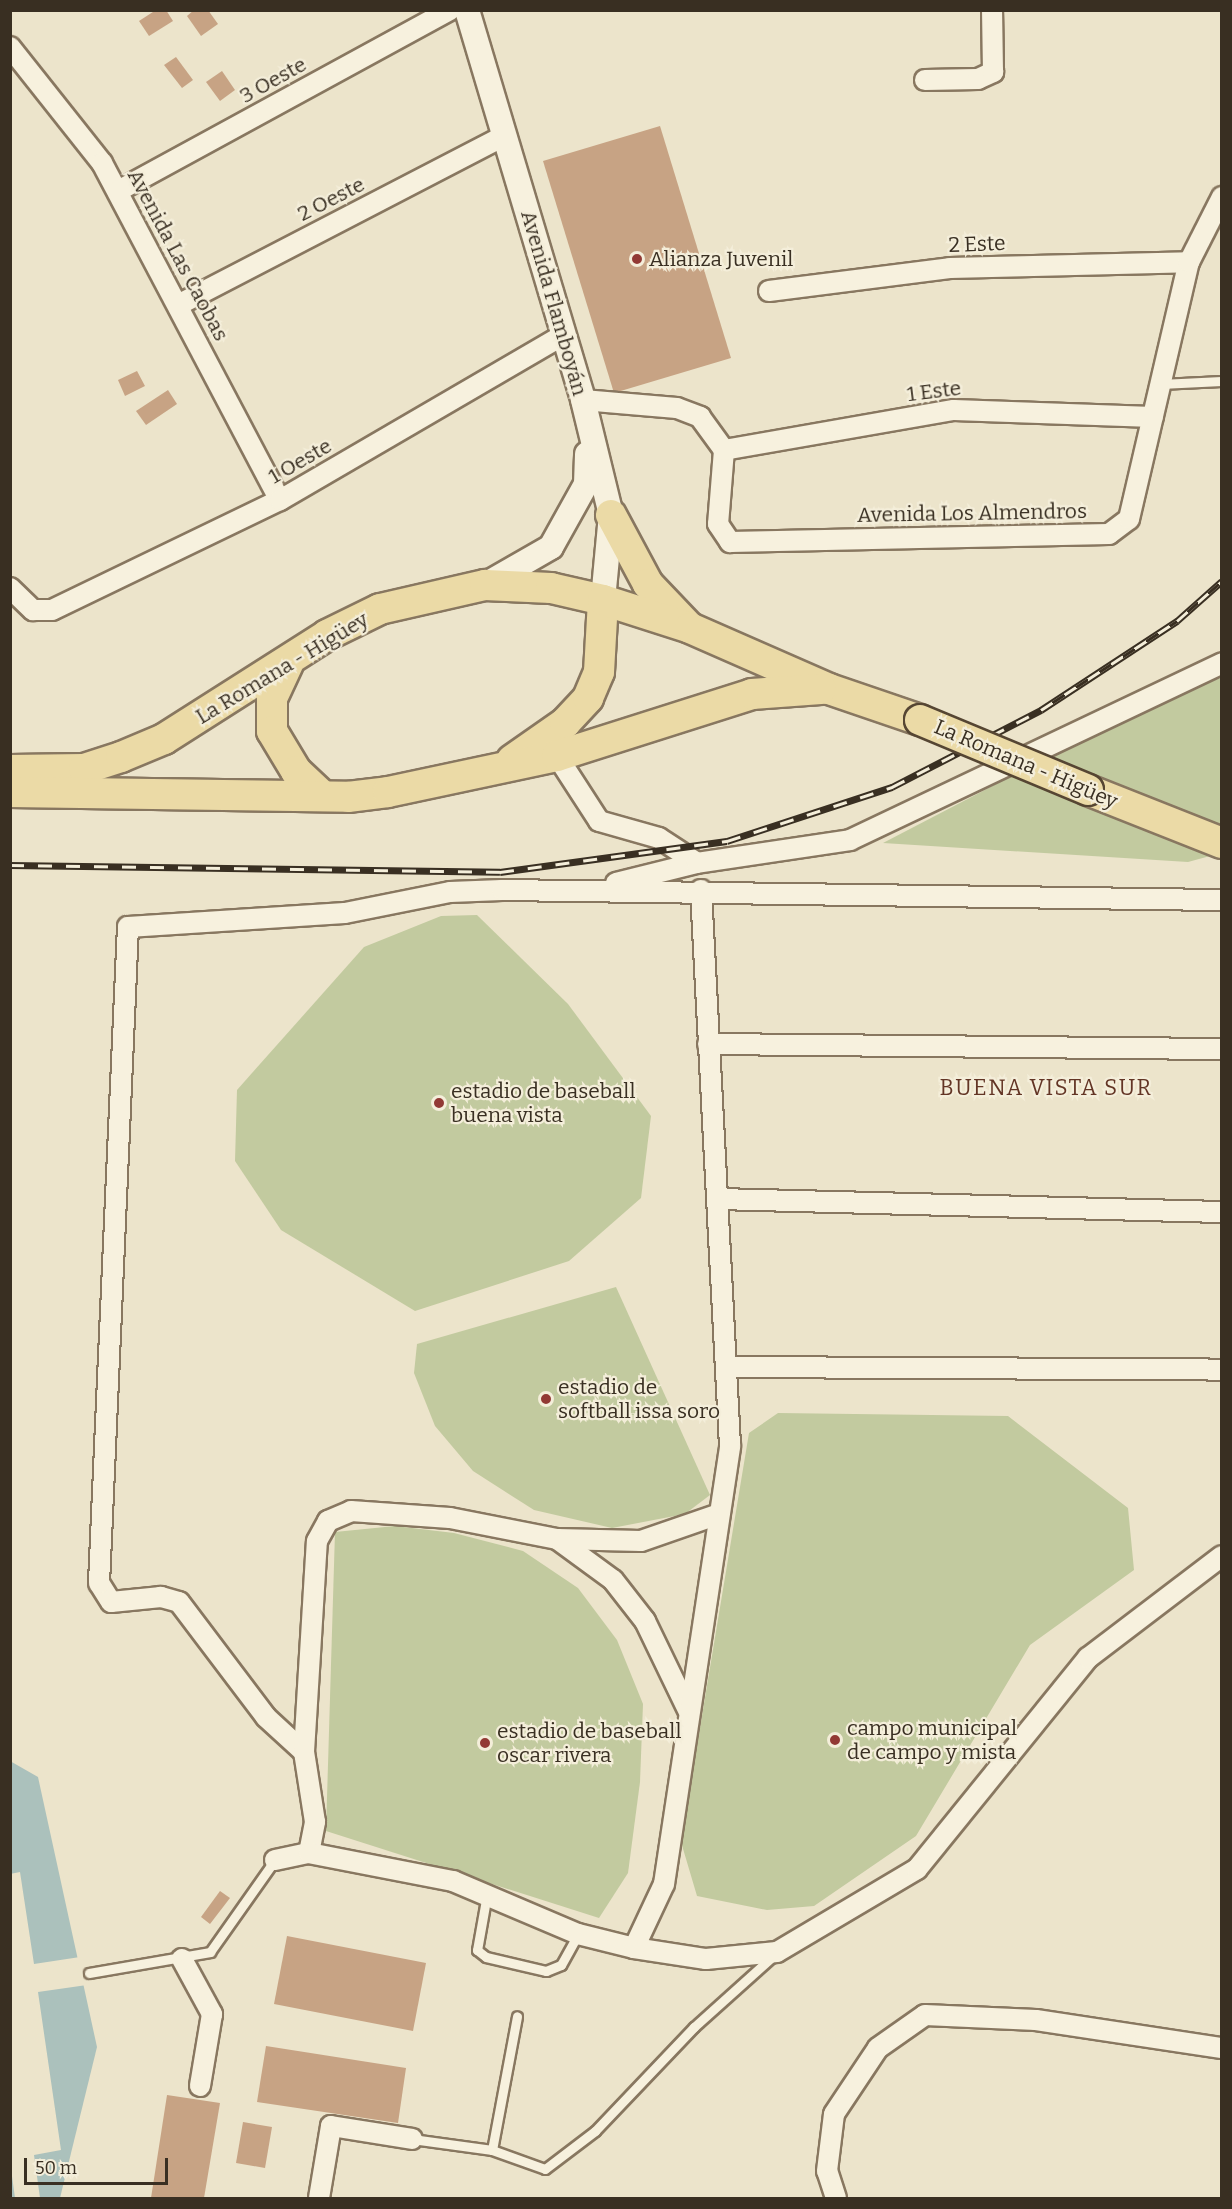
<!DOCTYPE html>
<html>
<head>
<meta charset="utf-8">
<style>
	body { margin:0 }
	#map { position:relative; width:1232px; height:2209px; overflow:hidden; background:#ece4cb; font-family:Bitter,serif }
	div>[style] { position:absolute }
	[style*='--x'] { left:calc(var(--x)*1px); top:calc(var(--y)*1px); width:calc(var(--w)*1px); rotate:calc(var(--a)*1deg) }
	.green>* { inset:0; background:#c2ca9f }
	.water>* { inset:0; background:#abc1bc }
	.pier>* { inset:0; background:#ece4cb }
	.building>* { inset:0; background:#c7a384 }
	.roads { filter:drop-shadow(2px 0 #887760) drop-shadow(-2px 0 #887760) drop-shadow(0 2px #887760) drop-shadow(0 -2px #887760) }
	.service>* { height:9px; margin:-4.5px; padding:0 4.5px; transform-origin:4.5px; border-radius:4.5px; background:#f7f1de }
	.minor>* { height:20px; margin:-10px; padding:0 10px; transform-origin:10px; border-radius:10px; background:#f7f1de }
	.tertiary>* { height:24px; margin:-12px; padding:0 12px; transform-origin:12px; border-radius:12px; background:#f7f1de }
	.primary>* { height:30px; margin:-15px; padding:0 15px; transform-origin:15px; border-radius:15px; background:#ebdaa6 }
	.rail>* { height:7px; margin-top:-3.5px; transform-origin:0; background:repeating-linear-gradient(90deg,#f4eeda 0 14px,#392f22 0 28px); box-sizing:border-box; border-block:2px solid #392f22 }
	.bridges { filter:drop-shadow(2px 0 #564633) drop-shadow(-2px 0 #564633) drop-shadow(0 2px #564633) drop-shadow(0 -2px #564633) }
	.primary-bridge>* { height:30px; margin:-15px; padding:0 15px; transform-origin:15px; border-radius:15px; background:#ebdaa6 }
	.dots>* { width:16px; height:16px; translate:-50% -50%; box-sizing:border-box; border:3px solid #f4eeda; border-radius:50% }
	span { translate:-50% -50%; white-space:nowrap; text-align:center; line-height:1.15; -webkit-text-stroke:4.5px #f4eeda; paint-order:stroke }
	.street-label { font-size:21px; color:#392f22 }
	.poi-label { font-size:21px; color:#392f22 }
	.left { translate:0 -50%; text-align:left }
	.neighbourhood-label { font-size:22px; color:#633525; letter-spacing:1.5px }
	.frame { position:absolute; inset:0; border:12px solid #392f22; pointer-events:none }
	.scale { position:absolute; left:24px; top:2158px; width:144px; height:27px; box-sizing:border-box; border:3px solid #392f22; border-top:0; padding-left:8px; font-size:18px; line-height:21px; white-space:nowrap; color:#392f22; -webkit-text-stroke:4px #f4eeda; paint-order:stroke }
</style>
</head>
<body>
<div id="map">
	<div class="green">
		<i style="clip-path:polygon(1221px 678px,1221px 853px,1188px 862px,883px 843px,1164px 697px)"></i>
		<i style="clip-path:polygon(477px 915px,568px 1004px,651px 1116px,641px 1198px,569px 1261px,415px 1311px,281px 1230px,235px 1161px,237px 1090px,364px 947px,441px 916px)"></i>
		<i style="clip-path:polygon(616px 1287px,710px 1495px,685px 1514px,612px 1528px,534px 1510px,473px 1471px,435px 1426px,414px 1373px,417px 1344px)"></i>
		<i style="clip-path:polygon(778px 1413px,1008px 1416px,1128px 1508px,1134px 1570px,1030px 1645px,916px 1836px,814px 1906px,767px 1910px,697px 1896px,681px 1842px,749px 1433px)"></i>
		<i style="clip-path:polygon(395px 1526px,454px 1533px,523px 1551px,578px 1588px,617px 1640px,643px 1704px,640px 1782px,628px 1873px,599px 1918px,326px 1831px,335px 1532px)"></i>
	</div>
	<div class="water">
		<i style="clip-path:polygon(10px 1761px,38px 1777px,97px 2047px,60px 2198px,11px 2198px)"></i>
	</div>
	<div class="pier">
		<i style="clip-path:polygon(20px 1872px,34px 1964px,80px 1957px,87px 1985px,38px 1992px,61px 2150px,34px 2155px,40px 2198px,15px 2198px,11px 2169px,10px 1874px)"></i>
	</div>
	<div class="building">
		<i style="clip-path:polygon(156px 10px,166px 10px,173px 21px,149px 36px,139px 21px)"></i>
		<i style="clip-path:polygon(194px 10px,208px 10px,218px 24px,201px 36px,187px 16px)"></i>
		<i style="clip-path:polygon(176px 57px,193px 80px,182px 88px,164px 65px)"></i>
		<i style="clip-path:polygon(222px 71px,235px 90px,220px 101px,206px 82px)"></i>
		<i style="clip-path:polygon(660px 126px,731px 358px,614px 393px,543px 161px)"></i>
		<i style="clip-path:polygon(137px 371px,145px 386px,125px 396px,118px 380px)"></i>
		<i style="clip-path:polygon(168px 390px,177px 404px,146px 425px,136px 411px)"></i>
		<i style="clip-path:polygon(220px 1891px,230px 1898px,210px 1924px,201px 1917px)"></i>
		<i style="clip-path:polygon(287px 1936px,426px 1963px,413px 2031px,274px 2004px)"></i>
		<i style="clip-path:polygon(266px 2046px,406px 2068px,398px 2123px,257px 2102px)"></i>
		<i style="clip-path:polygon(167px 2095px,220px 2103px,204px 2198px,151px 2198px)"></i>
		<i style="clip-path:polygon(243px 2122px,272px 2127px,265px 2168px,236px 2163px)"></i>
	</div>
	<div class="roads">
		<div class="service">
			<i style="--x:1160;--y:384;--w:62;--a:-2.8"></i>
			<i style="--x:487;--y:1894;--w:57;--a:100.1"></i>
			<i style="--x:477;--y:1950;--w:11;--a:38"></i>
			<i style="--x:486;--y:1957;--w:62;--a:13.1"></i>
			<i style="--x:546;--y:1971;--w:16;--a:-22"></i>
			<i style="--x:561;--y:1965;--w:35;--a:-61"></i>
			<i style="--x:89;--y:1973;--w:123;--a:-9.8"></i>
			<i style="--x:210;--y:1952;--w:113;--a:-54.8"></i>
			<i style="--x:412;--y:2139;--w:81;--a:7.8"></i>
			<i style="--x:492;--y:2150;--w:136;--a:-79.4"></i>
			<i style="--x:492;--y:2150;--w:56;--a:19.7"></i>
			<i style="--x:545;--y:2169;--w:63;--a:-37.2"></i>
			<i style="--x:595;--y:2131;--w:144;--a:-46.4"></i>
			<i style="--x:694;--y:2027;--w:106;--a:-41.9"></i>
		</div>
		<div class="minor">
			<i style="--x:10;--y:47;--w:148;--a:51.6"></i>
			<i style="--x:102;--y:163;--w:381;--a:62.2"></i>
			<i style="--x:925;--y:80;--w:53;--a:-1.1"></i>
			<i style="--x:978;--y:79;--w:17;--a:-25"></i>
			<i style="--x:993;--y:72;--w:62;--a:-90.9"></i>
			<i style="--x:118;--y:191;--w:378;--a:-28.6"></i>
			<i style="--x:769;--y:291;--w:182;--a:-7.2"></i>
			<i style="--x:950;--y:268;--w:239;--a:-1.4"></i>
			<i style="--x:178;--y:305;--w:369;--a:-27.4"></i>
			<i style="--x:583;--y:400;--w:94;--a:4.9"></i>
			<i style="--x:677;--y:408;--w:25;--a:21"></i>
			<i style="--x:700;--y:417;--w:41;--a:54"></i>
			<i style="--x:724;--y:450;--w:74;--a:94.6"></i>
			<i style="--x:718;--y:524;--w:22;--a:56"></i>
			<i style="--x:730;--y:542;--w:379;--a:-1.2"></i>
			<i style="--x:1109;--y:534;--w:25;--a:-37"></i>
			<i style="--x:1129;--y:519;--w:264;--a:-76.9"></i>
			<i style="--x:1189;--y:262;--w:73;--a:-63.1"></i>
			<i style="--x:724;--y:450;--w:233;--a:-9.9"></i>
			<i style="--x:954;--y:410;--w:199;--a:2"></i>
			<i style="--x:10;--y:588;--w:32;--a:44"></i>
			<i style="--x:33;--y:610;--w:19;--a:0"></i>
			<i style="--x:52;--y:610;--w:253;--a:-25.8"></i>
			<i style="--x:280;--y:500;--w:328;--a:-30.2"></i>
			<i style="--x:557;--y:756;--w:77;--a:57.1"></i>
			<i style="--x:599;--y:821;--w:62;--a:15.8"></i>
			<i style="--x:659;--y:838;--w:45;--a:33.3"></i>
			<i style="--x:616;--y:883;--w:83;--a:-13.9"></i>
			<i style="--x:697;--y:863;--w:155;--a:-8.5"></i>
			<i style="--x:850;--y:840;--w:412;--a:-25.4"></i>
			<i style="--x:708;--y:1044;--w:514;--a:0.56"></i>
			<i style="--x:718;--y:1199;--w:504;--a:1.48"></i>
			<i style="--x:728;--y:1367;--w:494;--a:0.3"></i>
			<i style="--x:557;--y:1539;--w:84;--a:1.4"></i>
			<i style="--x:641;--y:1541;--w:83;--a:-19.1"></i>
			<i style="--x:304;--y:1752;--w:52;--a:-137.4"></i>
			<i style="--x:266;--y:1717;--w:144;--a:-127.1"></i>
			<i style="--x:179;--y:1602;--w:19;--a:-164"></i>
			<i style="--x:161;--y:1597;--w:50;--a:174.3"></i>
			<i style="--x:111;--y:1602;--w:22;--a:-122"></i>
			<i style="--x:99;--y:1583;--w:657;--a:-87.47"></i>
			<i style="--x:128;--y:927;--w:217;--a:-3.7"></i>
			<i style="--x:345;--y:913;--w:107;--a:-11.3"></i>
			<i style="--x:450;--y:892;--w:52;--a:-2.2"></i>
			<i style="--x:502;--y:890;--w:720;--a:0.8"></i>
			<i style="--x:309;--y:1853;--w:32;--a:-79"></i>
			<i style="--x:315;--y:1822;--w:71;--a:-98.9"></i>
			<i style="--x:304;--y:1752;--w:211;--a:-86.5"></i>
			<i style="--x:317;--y:1541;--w:23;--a:-61"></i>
			<i style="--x:328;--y:1521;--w:25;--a:-23"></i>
			<i style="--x:351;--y:1511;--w:99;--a:4"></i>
			<i style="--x:450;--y:1518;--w:109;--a:11.1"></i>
			<i style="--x:557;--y:1539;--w:69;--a:36.2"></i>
			<i style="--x:613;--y:1580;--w:52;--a:52"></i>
			<i style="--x:645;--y:1621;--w:99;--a:64.2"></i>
			<i style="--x:275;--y:1860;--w:35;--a:-12"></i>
			<i style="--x:309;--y:1853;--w:147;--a:11"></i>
			<i style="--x:453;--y:1881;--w:136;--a:23"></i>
			<i style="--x:578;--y:1934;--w:58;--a:14"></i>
			<i style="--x:634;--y:1948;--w:73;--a:8.7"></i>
			<i style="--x:706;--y:1959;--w:71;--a:-5.6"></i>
			<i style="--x:777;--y:1952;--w:163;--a:-30.7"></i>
			<i style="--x:917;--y:1869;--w:272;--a:-51"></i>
			<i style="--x:1088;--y:1658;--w:168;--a:-37.3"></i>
			<i style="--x:634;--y:1948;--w:71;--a:-64.9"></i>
			<i style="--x:664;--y:1884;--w:443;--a:-81.4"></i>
			<i style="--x:730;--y:1446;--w:557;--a:-92.99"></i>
			<i style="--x:182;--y:1959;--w:63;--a:61.4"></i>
			<i style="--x:212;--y:2014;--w:73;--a:99.5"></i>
			<i style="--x:319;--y:2198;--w:73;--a:-80.5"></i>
			<i style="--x:331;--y:2126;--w:82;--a:9.1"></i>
			<i style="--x:836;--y:2198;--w:28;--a:-108"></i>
			<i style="--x:827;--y:2171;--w:57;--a:-83"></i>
			<i style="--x:834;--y:2114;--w:79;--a:-56.3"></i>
			<i style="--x:878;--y:2048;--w:57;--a:-35.1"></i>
			<i style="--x:925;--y:2015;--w:111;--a:2.6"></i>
			<i style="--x:1036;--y:2020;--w:188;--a:8.6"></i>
		</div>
		<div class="tertiary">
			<i style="--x:467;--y:10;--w:407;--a:73.4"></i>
			<i style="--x:583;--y:400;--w:118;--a:76.3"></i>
			<i style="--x:611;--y:515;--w:85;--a:95.4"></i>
			<i style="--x:485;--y:585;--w:76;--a:-29.9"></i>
			<i style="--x:551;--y:547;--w:72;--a:-60.9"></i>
			<i style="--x:586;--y:484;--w:30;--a:-88"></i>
		</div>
		<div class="primary">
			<i style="--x:611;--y:515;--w:78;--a:61.8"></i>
			<i style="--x:648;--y:584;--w:58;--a:46.4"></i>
			<i style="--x:288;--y:664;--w:38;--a:115"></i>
			<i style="--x:272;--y:699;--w:32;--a:90"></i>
			<i style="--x:272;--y:731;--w:47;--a:59"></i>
			<i style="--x:296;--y:771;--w:35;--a:43"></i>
			<i style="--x:512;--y:760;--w:65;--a:-34.9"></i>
			<i style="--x:565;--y:723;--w:34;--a:-47"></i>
			<i style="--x:588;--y:698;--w:28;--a:-67"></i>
			<i style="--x:599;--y:672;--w:72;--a:-86.8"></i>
			<i style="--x:10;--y:770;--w:74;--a:-0.8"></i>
			<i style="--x:84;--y:769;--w:39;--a:-18"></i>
			<i style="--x:121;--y:757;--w:47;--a:-22.7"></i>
			<i style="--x:164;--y:739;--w:193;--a:-32.5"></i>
			<i style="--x:327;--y:635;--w:59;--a:-26.1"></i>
			<i style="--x:380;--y:609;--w:108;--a:-12.9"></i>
			<i style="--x:485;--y:585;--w:66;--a:2.6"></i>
			<i style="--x:551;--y:588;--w:53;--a:13"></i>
			<i style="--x:603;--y:600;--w:91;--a:17.8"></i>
			<i style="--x:690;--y:628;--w:152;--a:23.7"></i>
			<i style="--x:829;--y:689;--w:96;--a:18.8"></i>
			<i style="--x:1088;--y:790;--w:144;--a:21.6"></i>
			<i style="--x:10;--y:792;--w:338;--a:0.8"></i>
			<i style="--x:348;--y:797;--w:40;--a:-7.1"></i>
			<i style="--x:388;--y:792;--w:173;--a:-12"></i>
			<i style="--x:557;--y:756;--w:205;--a:-17.6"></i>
			<i style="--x:752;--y:694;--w:69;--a:-4.1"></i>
		</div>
	</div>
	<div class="rail">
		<i style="--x:10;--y:865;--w:490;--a:0.8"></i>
		<i style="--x:500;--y:872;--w:229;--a:-7.8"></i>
		<i style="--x:727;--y:841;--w:174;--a:-18.1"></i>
		<i style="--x:892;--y:787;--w:168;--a:-27.3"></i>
		<i style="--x:1041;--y:710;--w:163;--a:-33.2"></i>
		<i style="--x:1177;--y:621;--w:60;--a:-41.6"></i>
	</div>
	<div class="bridges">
		<div class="primary-bridge">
			<i style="--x:920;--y:720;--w:182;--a:22.6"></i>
		</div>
	</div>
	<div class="dots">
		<i style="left:637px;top:259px;background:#923934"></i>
		<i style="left:439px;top:1103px;background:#923934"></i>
		<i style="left:546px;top:1399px;background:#923934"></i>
		<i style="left:835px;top:1740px;background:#923934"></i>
		<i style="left:485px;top:1743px;background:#923934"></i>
	</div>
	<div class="street-label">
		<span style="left:273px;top:80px;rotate:-29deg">3 Oeste</span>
		<span style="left:331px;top:199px;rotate:-27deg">2 Oeste</span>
		<span style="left:977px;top:244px;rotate:-2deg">2 Este</span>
		<span style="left:178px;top:255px;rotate:62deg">Avenida Las Caobas</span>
		<span style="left:554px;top:303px;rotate:74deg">Avenida Flamboyán</span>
		<span style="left:934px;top:391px;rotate:-7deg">1 Este</span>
		<span style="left:300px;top:461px;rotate:-30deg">1 Oeste</span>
		<span style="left:972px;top:513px;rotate:-1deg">Avenida Los Almendros</span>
		<span style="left:282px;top:668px;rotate:-31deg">La Romana - Higüey</span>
		<span style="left:1026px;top:764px;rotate:23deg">La Romana - Higüey</span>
	</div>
	<div class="poi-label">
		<span class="left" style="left:649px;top:259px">Alianza Juvenil</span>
		<span class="left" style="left:451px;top:1103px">estadio de baseball<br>buena vista</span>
		<span class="left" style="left:558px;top:1399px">estadio de<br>softball issa soro</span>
		<span class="left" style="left:847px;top:1740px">campo municipal<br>de campo y mista</span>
		<span class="left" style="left:497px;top:1743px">estadio de baseball<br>oscar rivera</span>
	</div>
	<div class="neighbourhood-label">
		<span style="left:1046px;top:1088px">BUENA VISTA SUR</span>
	</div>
	<div class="frame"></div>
	<div class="scale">50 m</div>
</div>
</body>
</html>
